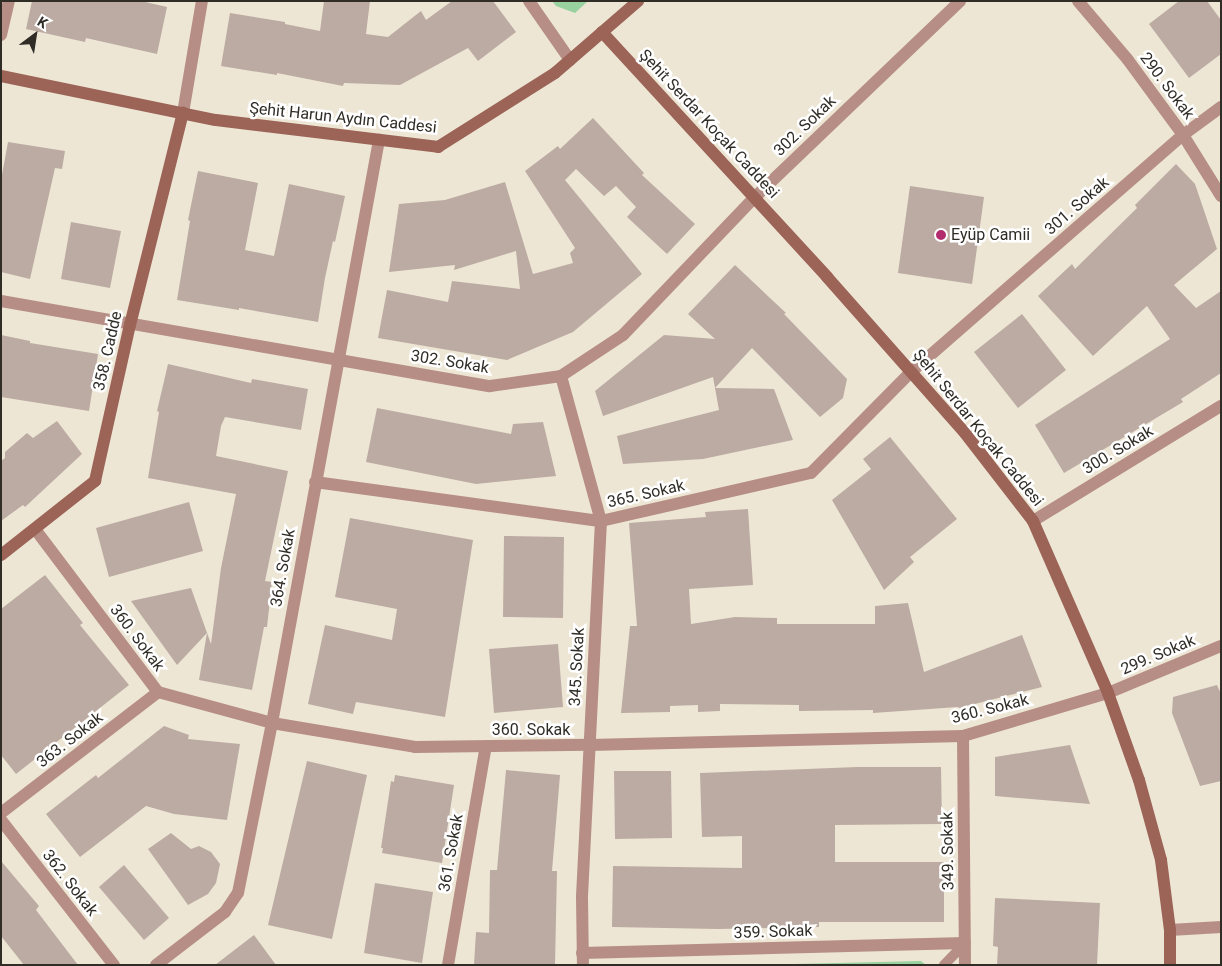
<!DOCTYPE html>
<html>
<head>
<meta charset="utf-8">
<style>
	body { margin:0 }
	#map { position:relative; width:1222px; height:966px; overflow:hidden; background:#ede6d5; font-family:Roboto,sans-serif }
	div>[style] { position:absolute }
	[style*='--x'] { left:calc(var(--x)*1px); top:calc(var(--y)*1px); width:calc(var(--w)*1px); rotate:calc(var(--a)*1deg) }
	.green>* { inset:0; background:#98d29f }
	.building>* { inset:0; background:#bcaba2 }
	.lane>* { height:10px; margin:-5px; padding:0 5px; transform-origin:5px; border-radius:5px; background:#b68e85 }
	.street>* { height:12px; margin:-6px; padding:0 6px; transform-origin:6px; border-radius:6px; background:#b68e85 }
	.secondary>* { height:12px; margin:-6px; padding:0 6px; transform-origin:6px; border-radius:6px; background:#9c6357 }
	.dots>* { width:14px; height:14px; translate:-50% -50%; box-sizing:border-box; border:2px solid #fff; border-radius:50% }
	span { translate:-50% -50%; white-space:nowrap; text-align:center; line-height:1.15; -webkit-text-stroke:5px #fff; paint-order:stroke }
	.street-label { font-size:16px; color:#302d27 }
	.poi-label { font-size:16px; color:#302d27 }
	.left { translate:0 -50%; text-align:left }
	.frame { position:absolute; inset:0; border:2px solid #302d27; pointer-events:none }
	.north { position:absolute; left:10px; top:10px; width:50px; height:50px; -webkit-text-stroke:4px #fff; paint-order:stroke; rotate:31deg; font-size:14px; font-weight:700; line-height:20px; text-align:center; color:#302d27 }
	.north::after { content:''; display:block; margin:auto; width:18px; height:22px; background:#302d27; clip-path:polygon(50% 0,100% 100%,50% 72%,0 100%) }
</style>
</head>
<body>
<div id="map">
	<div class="green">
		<i style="clip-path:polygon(552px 1px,588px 1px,575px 13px,556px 6px)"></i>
		<i style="clip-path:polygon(921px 961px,926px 965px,751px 965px)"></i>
	</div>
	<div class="building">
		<i style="clip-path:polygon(32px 1px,141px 1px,167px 7px,157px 54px,86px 38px,85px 42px,26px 29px)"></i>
		<i style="clip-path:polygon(324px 1px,370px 1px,366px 34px,388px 37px,421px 11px,426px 20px,452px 1px,493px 1px,516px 32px,478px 61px,468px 48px,400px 85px,344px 83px,343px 86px,277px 73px,277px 75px,221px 66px,230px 13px,285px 22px,285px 24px,320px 31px)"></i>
		<i style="clip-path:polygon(1179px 1px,1207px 1px,1221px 20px,1221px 54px,1189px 78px,1149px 24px)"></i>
		<i style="clip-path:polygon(593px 118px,644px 173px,642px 175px,695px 224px,667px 254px,627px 217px,636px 207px,616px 186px,604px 196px,576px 169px,565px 180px,642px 274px,573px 332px,507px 360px,378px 338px,387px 290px,448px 302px,452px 281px,520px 289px,516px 251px,454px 270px,455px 265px,389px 272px,399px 204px,445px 200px,505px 182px,533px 274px,573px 263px,570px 253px,575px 248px,525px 171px,558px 146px,560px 149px)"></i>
		<i style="clip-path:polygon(8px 142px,65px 151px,62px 169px,55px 168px,30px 279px,1px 272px,1px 180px)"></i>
		<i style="clip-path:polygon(1176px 164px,1195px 184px,1217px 249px,1174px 285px,1196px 308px,1221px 291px,1221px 373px,1181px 399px,1183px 402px,1064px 473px,1035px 425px,1170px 339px,1147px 306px,1093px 356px,1038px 296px,1072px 264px,1075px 269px,1137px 208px,1135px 205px)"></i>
		<i style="clip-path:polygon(198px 171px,258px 183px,245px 250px,274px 256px,289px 184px,345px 196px,335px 242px,333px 241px,325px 278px,318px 322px,239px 308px,239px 310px,177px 300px,190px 221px,188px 220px)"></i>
		<i style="clip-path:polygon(910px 186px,984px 197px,972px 284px,898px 273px)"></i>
		<i style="clip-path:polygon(71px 222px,121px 231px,110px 288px,61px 279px)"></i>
		<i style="clip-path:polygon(735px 265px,786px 313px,784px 314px,847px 379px,843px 398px,820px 417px,752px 348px,715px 388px,713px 377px,603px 416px,595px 391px,664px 335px,715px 339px,688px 314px)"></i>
		<i style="clip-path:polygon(1022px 314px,1066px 370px,1018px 408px,974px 352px)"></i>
		<i style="clip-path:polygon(1px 335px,30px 341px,30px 343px,98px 354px,89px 411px,1px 397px)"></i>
		<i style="clip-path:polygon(168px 364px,251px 383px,252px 379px,308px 389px,301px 430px,225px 417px,221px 426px,216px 456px,288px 471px,265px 581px,272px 582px,267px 627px,264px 627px,252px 690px,199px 680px,207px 633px,177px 665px,131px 601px,191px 588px,211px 644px,221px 568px,236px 494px,148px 478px,159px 412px,157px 411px)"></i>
		<i style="clip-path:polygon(715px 388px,774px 389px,793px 440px,703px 459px,623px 464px,617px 436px,719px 410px)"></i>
		<i style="clip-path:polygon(377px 408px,511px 434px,513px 424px,543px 422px,556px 476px,476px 484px,366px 462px)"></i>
		<i style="clip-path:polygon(57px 421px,82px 454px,25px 507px,23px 505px,1px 521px,1px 461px,5px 458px,5px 452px,27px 433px,33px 438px)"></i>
		<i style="clip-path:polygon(890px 437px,957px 519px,910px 557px,914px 562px,884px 590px,832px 500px,871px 469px,863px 459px)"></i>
		<i style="clip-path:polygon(189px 502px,203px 551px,109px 577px,96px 528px)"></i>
		<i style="clip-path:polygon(748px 509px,753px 585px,689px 589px,691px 624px,735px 617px,777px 618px,777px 624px,875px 624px,875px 606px,908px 603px,924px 672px,1022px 635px,1042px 687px,959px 708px,958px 707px,873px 713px,873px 710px,799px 711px,799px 705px,720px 704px,720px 711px,698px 712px,698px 705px,670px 706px,670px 712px,621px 713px,630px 626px,637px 626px,629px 523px,706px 517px,705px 512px)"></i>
		<i style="clip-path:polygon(350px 518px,473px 540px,445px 717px,356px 702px,353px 714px,308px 704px,325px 625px,392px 640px,397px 609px,335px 597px)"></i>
		<i style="clip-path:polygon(504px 536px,564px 537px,563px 618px,503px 617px)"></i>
		<i style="clip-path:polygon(45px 575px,83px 623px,80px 625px,129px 685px,16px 774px,1px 755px,1px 609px)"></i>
		<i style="clip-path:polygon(558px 644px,563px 707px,494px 713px,489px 649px)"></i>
		<i style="clip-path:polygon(1217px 685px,1221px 694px,1221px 781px,1200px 786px,1172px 713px,1173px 697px)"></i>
		<i style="clip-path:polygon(164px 726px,189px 735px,188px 739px,240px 744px,227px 820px,174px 814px,146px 806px,80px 857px,46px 814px,96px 775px,98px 778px)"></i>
		<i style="clip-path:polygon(1070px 745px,1090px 804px,995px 796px,995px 757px)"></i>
		<i style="clip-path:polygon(307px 761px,367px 775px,332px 939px,268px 925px)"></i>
		<i style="clip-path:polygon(857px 767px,941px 767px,942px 824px,835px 825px,835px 862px,944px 862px,944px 922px,819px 922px,819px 927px,718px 929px,612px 927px,613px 866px,742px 868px,742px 836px,702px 837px,700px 773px)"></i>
		<i style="clip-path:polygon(506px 770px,560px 775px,552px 871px,557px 871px,555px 965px,474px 965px,476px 932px,489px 933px,490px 870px,497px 870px)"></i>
		<i style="clip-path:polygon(614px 771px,671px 771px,672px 838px,615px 839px)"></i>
		<i style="clip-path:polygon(395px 775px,454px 785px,442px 863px,382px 853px,383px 848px,381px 848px,391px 781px,394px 782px)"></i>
		<i style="clip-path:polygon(171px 833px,191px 849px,199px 846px,211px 852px,220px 864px,216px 883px,208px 894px,188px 905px,148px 849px)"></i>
		<i style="clip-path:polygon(1px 861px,39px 906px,36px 910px,78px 965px,24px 965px,1px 936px)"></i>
		<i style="clip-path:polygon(124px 865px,169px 918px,144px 940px,99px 887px)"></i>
		<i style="clip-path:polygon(375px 883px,433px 892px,422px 963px,364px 953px)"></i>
		<i style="clip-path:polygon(995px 898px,1100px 903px,1097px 965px,997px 965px,998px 947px,993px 946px)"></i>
		<i style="clip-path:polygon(254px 935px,276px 965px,215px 965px)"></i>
	</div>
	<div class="lane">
		<i style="--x:944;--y:965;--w:30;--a:-46"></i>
	</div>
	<div class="street">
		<i style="--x:529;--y:1;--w:72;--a:55.2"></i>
		<i style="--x:1078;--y:1;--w:77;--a:49.7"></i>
		<i style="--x:1128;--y:60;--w:93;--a:53.7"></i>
		<i style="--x:1183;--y:135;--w:72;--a:58.1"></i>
		<i style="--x:1;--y:35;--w:35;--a:-77"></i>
		<i style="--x:183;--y:113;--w:114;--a:-80.4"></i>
		<i style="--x:1;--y:301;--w:496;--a:9.9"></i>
		<i style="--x:490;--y:386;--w:72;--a:-8"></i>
		<i style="--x:561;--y:376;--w:74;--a:-33.5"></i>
		<i style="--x:623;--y:335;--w:190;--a:-46.3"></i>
		<i style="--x:754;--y:198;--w:285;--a:-43.7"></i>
		<i style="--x:561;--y:376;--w:150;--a:74.6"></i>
		<i style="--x:601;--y:521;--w:376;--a:92.9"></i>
		<i style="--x:582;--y:897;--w:68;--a:89.2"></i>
		<i style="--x:315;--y:482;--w:289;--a:7.8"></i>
		<i style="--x:601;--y:521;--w:215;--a:-12.9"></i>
		<i style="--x:811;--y:473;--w:142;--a:-45.3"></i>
		<i style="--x:911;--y:372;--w:361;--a:-41.1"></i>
		<i style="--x:1183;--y:135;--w:47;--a:-36.4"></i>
		<i style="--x:1033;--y:521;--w:220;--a:-31.5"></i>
		<i style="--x:35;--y:529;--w:204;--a:53"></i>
		<i style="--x:158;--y:692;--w:118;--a:15.2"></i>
		<i style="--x:272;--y:723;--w:145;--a:9.5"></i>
		<i style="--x:415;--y:747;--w:175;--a:-0.7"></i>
		<i style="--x:590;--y:745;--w:373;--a:-1.4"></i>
		<i style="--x:963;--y:736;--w:151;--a:-16.5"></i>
		<i style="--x:1108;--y:693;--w:122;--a:-22.6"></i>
		<i style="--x:963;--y:736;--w:229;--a:89.5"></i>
		<i style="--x:1;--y:813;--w:198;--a:-37.6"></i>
		<i style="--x:1;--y:820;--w:184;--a:52.1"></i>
		<i style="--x:1170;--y:930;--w:51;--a:-3.4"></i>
		<i style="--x:582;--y:953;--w:383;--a:-1.5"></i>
		<i style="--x:156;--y:965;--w:87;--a:-37.5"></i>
		<i style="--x:225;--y:912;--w:23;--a:-56"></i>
		<i style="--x:238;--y:893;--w:173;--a:-78.7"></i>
		<i style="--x:272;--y:723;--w:593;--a:-79.6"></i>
		<i style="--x:448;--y:965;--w:222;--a:-80.2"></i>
	</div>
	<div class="secondary">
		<i style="--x:602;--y:32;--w:333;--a:47.4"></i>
		<i style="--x:827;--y:277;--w:208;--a:48.5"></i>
		<i style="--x:965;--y:433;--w:111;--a:52.3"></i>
		<i style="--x:1033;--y:521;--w:188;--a:66.4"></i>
		<i style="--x:1108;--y:693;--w:92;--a:70.4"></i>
		<i style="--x:1139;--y:780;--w:83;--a:74.6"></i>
		<i style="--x:1161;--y:860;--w:71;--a:82.7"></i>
		<i style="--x:1170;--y:930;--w:35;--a:90"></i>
		<i style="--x:1;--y:76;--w:219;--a:11.6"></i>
		<i style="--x:216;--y:120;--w:224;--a:6.9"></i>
		<i style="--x:438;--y:147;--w:138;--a:-32.3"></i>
		<i style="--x:555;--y:73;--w:110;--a:-40.9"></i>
		<i style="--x:1;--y:555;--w:120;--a:-38.2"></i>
		<i style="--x:95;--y:481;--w:160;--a:-77.4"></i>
		<i style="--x:130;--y:325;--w:219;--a:-76"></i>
	</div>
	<div class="dots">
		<i style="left:941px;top:235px;background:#b22b6e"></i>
	</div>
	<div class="street-label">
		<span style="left:1167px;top:86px;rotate:53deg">290. Sokak</span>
		<span style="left:343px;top:118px;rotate:6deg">Şehit Harun Aydın Caddesi</span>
		<span style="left:709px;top:124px;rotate:47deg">Şehit Serdar Koçak Caddesi</span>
		<span style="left:805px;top:126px;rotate:-44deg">302. Sokak</span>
		<span style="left:1077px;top:206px;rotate:-41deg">301. Sokak</span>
		<span style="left:108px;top:351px;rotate:-77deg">358. Cadde</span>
		<span style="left:450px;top:362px;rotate:9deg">302. Sokak</span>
		<span style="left:978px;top:428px;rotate:51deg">Şehit Serdar Koçak Caddesi</span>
		<span style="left:1118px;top:450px;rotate:-31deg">300. Sokak</span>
		<span style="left:646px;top:494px;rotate:-13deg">365. Sokak</span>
		<span style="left:283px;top:568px;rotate:-80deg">364. Sokak</span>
		<span style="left:137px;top:638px;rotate:53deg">360. Sokak</span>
		<span style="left:1158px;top:655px;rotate:-23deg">299. Sokak</span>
		<span style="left:577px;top:667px;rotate:-87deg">345. Sokak</span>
		<span style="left:990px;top:709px;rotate:-14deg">360. Sokak</span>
		<span style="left:531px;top:730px">360. Sokak</span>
		<span style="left:70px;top:740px;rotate:-38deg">363. Sokak</span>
		<span style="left:948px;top:851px;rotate:-91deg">349. Sokak</span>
		<span style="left:451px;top:853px;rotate:-80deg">361. Sokak</span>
		<span style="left:70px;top:883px;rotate:52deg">362. Sokak</span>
		<span style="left:773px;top:932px;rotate:-2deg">359. Sokak</span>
	</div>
	<div class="poi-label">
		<span class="left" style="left:951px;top:235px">Eyüp Camii</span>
	</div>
	<div class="frame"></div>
	<div class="north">K</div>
</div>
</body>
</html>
